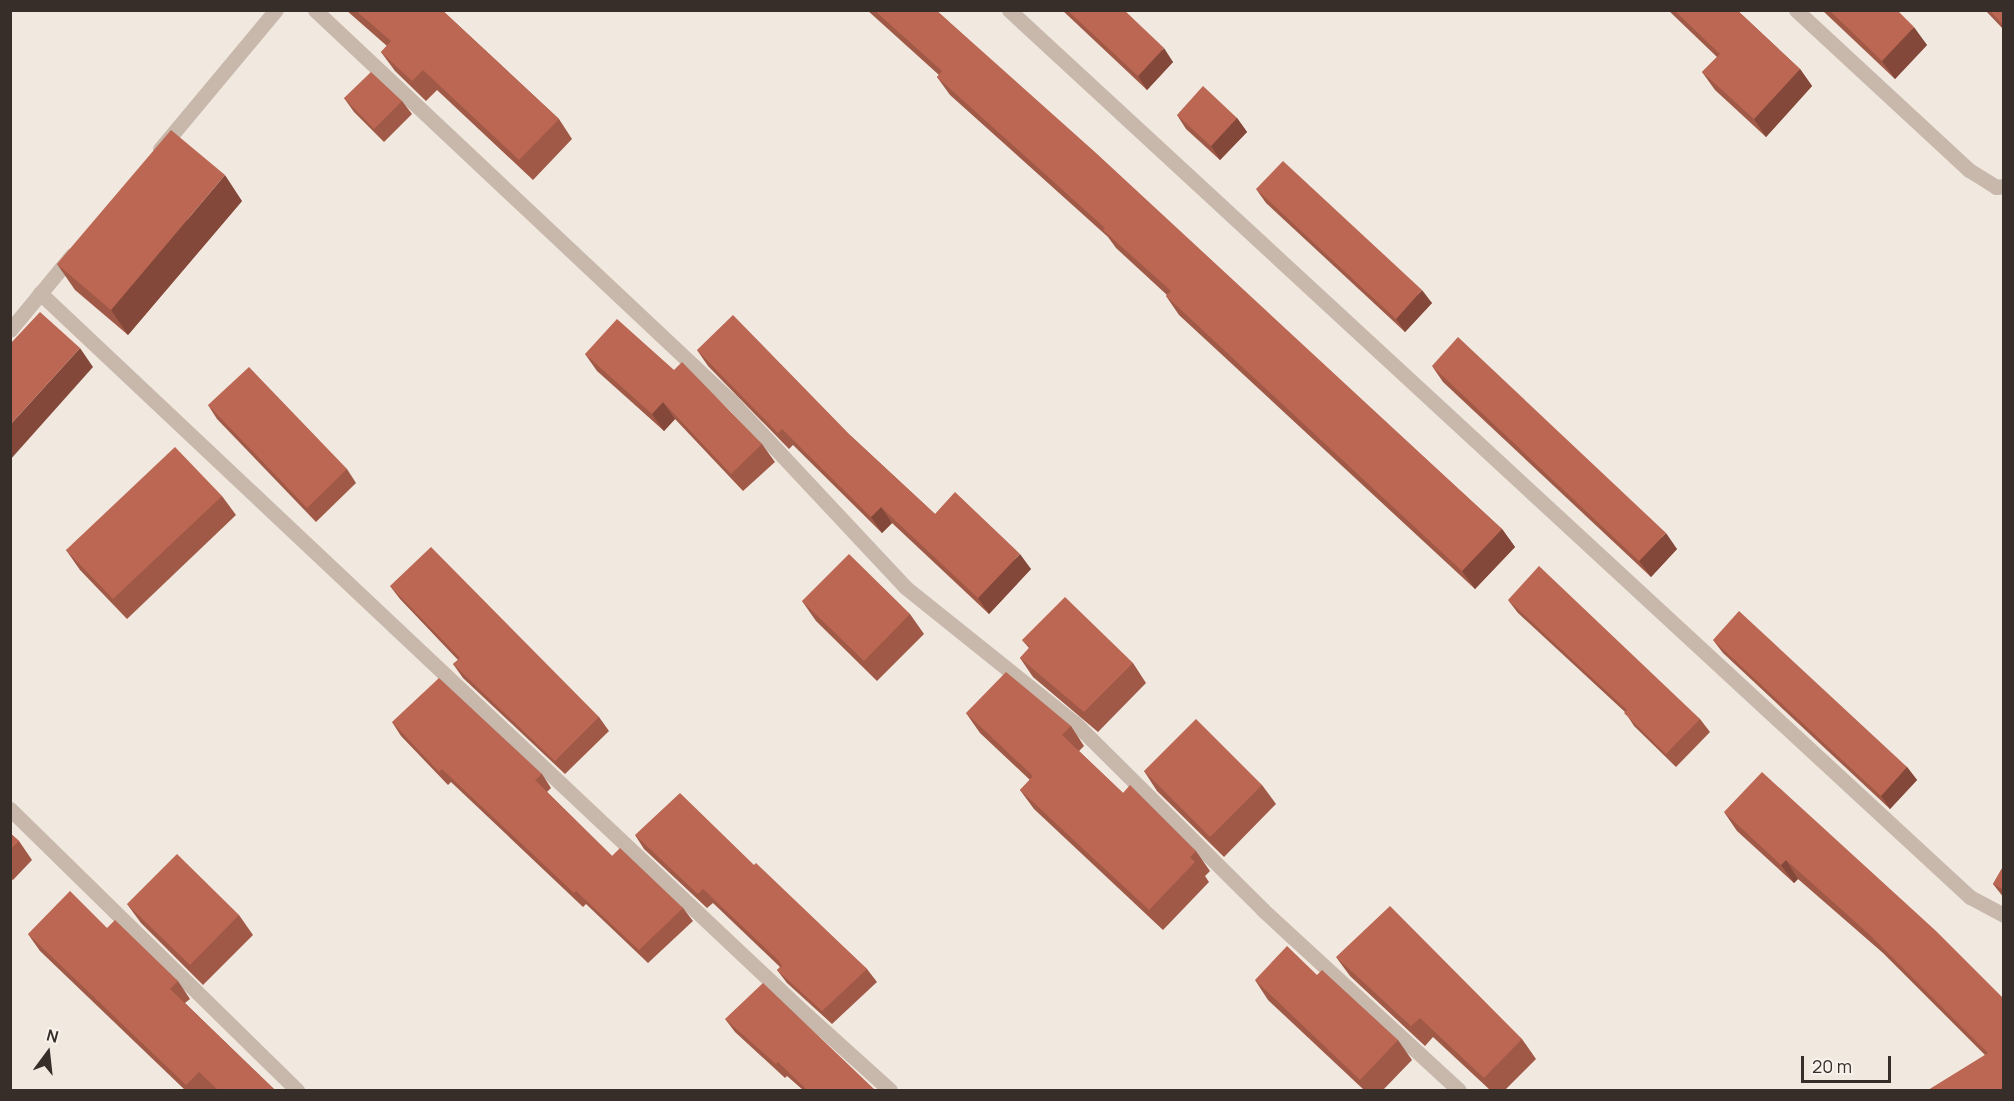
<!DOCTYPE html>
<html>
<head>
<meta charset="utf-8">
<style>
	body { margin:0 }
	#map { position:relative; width:2014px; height:1101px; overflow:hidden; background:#f1e8df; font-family:Manrope,sans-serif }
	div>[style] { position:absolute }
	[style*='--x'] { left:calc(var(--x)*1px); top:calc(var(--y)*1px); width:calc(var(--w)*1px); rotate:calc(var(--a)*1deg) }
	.street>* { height:15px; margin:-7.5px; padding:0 7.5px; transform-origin:7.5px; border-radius:7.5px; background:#c8b8ac }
	.wall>* { inset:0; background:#a15947 }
	.shaded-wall>* { inset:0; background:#83483a }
	.building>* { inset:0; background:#bb6753 }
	span { translate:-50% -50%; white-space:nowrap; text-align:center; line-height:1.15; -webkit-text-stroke:4.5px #f9f2ec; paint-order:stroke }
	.frame { position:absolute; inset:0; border:12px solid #372e2a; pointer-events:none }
	.north { position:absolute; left:18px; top:1023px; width:60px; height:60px; -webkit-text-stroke:4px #f9f2ec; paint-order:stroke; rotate:15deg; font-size:16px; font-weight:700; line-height:24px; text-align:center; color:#372e2a }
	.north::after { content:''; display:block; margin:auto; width:21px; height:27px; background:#372e2a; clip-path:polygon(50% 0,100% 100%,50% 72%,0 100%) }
	.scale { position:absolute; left:1801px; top:1056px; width:90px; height:27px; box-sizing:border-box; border:3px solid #372e2a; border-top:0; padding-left:8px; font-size:18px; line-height:21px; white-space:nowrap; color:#372e2a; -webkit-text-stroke:4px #f9f2ec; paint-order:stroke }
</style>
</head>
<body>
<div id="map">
	<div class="street">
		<i style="--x:315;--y:10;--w:572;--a:43.23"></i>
		<i style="--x:732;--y:402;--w:253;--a:46.9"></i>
		<i style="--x:905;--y:587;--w:218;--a:38.7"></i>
		<i style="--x:1075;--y:723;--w:265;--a:44.8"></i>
		<i style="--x:1263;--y:910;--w:266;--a:42.6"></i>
		<i style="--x:1009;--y:10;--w:1308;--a:42.71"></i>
		<i style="--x:1970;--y:897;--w:38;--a:28"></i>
		<i style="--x:1796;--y:10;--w:236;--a:42.8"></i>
		<i style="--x:1969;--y:170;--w:32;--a:32"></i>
		<i style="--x:1996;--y:187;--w:8;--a:-7"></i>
		<i style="--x:160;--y:149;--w:181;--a:-50.2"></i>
		<i style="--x:40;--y:293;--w:1041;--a:43.29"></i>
		<i style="--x:798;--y:1007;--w:124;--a:42.1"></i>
		<i style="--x:10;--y:330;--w:97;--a:-50.4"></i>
		<i style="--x:10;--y:809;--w:402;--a:44.4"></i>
	</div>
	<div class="wall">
		<i style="clip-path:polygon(346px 10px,442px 10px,559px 119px,572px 139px,533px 180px,437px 90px,426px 101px,395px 71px,381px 52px,387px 46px)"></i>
		<i style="clip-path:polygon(867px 10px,936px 10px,1502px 529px,1515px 547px,1475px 589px,1179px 315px,1166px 296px,1167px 295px,1116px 248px,1108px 237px,950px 95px,937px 77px,939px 75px)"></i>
		<i style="clip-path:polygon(1062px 10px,1124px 10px,1173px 62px,1147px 90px)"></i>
		<i style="clip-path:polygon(1668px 10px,1737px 10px,1800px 69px,1812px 86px,1766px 137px,1715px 90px,1702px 72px,1717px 57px)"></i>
		<i style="clip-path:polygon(1822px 10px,1897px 10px,1927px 45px,1895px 79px)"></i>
		<i style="clip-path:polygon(1985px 10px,2004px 10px,2004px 30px)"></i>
		<i style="clip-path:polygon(344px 98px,402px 101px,412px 114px,384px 142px,354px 112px)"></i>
		<i style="clip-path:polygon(1177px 115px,1237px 118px,1247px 132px,1220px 160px,1186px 129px)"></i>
		<i style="clip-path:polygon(1256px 189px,1432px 303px,1405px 332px,1266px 203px)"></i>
		<i style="clip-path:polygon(242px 201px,128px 335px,75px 290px,57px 264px)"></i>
		<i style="clip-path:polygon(697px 350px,851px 436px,935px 514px,1031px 569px,989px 614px,892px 523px,882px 533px,793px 445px,789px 449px,708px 366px)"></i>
		<i style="clip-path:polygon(585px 354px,674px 370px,762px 444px,775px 462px,743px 491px,675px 419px,664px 431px,597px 371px)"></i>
		<i style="clip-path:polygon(1432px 366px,1677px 549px,1651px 577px,1443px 382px)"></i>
		<i style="clip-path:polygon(208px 405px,347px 469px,356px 483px,316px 522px,217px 419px)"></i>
		<i style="clip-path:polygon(222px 496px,236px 515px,127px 619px,80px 570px,66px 550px)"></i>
		<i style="clip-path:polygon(390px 586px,599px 717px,609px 731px,565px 774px,463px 678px,453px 664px,458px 660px,400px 599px)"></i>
		<i style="clip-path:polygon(1508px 600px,1700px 719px,1710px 732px,1676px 767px,1634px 726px,1625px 712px,1518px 613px)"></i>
		<i style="clip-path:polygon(802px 601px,910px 614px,924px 634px,877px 681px,816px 621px)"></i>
		<i style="clip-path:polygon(1022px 640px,1133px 663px,1146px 683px,1098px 732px,1033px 677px,1020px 658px,1029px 648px)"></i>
		<i style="clip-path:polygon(1713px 640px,1907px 767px,1917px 780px,1890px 809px,1723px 653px)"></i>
		<i style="clip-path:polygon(966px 713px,1071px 726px,1084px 746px,1079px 751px,1123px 793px,1196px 851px,1210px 871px,1205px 876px,1209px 882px,1163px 930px,1034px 809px,1020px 790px,1030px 780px,980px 733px)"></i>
		<i style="clip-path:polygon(392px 722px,542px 774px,551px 788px,547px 792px,612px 856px,683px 908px,693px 921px,648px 963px,586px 904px,583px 907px,451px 782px,448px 785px,401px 736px)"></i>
		<i style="clip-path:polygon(1144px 771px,1262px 785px,1276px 804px,1224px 857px,1157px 791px)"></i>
		<i style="clip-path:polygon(1724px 812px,2004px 999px,2004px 1090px,1985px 1055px,1883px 953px,1798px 879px,1794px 883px,1737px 831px)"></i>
		<i style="clip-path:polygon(10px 833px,19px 841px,32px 860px,13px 880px,10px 878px)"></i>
		<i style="clip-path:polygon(635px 835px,754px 865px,867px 969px,877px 982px,832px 1024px,787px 983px,777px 970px,780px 967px,713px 903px,707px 908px,644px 849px)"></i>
		<i style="clip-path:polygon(2004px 865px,2004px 898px,1993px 884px)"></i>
		<i style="clip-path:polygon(127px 904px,239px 915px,253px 935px,203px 985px,141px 923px)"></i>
		<i style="clip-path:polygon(107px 928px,178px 981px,190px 999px,185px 1003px,275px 1090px,213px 1090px,211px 1089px,210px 1090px,185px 1090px,40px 951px,28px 934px)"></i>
		<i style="clip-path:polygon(1336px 957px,1522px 1039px,1536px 1059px,1505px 1090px,1490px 1090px,1433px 1037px,1425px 1046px,1350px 976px)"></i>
		<i style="clip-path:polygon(1255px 980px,1398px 1040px,1412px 1060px,1383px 1090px,1364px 1090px,1268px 1000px)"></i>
		<i style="clip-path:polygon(725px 1019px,875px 1090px,803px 1090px,787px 1076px,785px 1078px,735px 1032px)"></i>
	</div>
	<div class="shaded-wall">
		<i style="clip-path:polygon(1914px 27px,1927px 45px,1895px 79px,1882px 61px)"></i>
		<i style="clip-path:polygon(1164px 48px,1173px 62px,1147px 90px,1138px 76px)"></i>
		<i style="clip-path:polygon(1800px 69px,1812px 86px,1766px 137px,1754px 119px)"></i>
		<i style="clip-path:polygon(1237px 118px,1247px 132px,1220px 160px,1211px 146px)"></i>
		<i style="clip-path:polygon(225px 175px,242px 201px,128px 335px,111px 310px)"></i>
		<i style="clip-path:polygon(1422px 290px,1432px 303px,1405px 332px,1396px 319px)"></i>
		<i style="clip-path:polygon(80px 348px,93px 367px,10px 460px,10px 425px)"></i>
		<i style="clip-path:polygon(663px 402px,675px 419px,664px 431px,652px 414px)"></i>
		<i style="clip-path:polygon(881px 507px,892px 523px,882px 533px,871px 517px)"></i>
		<i style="clip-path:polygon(1502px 529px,1515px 547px,1475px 589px,1462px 571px)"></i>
		<i style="clip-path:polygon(1666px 533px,1677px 549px,1651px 577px,1639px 561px)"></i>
		<i style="clip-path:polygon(1020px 554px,1031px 569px,989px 614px,978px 598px)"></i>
		<i style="clip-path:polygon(1907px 767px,1917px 780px,1890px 809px,1881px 796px)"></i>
		<i style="clip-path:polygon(1786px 860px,1798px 879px,1794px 883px,1781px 865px)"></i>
	</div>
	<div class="building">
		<i style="clip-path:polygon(355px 10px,442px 10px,559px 119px,519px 160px,423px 70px,412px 81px,381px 52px,391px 41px)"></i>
		<i style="clip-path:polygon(874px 10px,936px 10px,1096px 153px,1502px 529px,1462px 571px,1166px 296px,1171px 291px,1103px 230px,1105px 228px,937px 77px,942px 71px)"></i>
		<i style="clip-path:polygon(1067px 10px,1124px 10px,1164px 48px,1138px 76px)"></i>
		<i style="clip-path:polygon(1674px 10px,1737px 10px,1800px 69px,1754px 119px,1702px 72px,1720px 54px)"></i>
		<i style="clip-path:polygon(1829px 10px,1897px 10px,1914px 27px,1882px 61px)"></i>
		<i style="clip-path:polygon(1989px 10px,2004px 10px,2004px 26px)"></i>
		<i style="clip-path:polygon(371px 72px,402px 101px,374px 129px,344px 98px)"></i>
		<i style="clip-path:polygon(1203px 86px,1237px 118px,1211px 146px,1177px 115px)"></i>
		<i style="clip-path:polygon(171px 130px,225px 175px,111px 310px,57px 264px)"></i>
		<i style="clip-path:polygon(1283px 161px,1422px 290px,1396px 319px,1256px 189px)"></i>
		<i style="clip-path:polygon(40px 312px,80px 348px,10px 425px,10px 344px)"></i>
		<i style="clip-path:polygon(733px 315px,851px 436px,935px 514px,955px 492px,1020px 554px,978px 598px,881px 507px,871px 517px,782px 429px,778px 433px,697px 350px)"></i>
		<i style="clip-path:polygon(617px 319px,674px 370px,682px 362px,762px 444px,731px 474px,663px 402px,652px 414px,585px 354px)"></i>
		<i style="clip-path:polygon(1458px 337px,1666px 533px,1639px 561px,1432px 366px)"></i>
		<i style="clip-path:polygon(249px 367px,347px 469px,307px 508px,208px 405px)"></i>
		<i style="clip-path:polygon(175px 447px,222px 496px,113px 599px,66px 550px)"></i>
		<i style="clip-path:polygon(431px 547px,599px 717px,555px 761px,453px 664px,460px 658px,390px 586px)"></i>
		<i style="clip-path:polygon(849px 554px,910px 614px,864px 661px,802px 601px)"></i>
		<i style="clip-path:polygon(1539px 566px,1700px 719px,1666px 754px,1624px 713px,1627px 710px,1508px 600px)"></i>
		<i style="clip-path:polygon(1065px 597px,1133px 663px,1084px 712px,1020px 658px,1030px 647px,1022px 640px)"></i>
		<i style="clip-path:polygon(1739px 611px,1907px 767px,1881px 796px,1713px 640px)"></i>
		<i style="clip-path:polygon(1006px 672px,1071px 726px,1062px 735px,1123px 793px,1130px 785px,1196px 851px,1190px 857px,1195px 862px,1149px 910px,1020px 790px,1033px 776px,966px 713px)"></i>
		<i style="clip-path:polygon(439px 678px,542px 774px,535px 780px,612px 856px,620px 848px,683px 908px,639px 950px,576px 891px,574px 893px,442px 769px,439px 772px,392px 722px)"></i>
		<i style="clip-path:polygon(1196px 719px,1262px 785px,1210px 837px,1144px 771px)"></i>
		<i style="clip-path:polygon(1762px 772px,1936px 931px,2004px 999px,2004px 1090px,1928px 1090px,1988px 1053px,1870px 935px,1786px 860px,1781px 865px,1724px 812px)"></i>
		<i style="clip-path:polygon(680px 793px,754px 865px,756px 863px,867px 969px,822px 1011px,777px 970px,782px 966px,779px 961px,703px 889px,698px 894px,635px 835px)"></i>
		<i style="clip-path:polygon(10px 833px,19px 841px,10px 850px)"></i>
		<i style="clip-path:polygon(177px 854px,239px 915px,190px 965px,127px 904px)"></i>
		<i style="clip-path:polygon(2004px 865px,2004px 890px,1993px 884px)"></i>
		<i style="clip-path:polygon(70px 891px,107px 928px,115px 920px,178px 981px,170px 989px,275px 1090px,218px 1090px,199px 1072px,186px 1085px,28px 934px)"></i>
		<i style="clip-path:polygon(1390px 906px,1522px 1039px,1484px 1078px,1420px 1018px,1411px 1026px,1336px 957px)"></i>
		<i style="clip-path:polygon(1287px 946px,1317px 975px,1322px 970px,1398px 1040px,1360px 1080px,1255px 980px)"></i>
		<i style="clip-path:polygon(763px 983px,875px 1090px,807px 1090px,778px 1062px,776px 1064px,725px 1019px)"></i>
	</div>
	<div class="frame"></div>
	<div class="north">N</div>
	<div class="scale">20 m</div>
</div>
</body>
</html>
